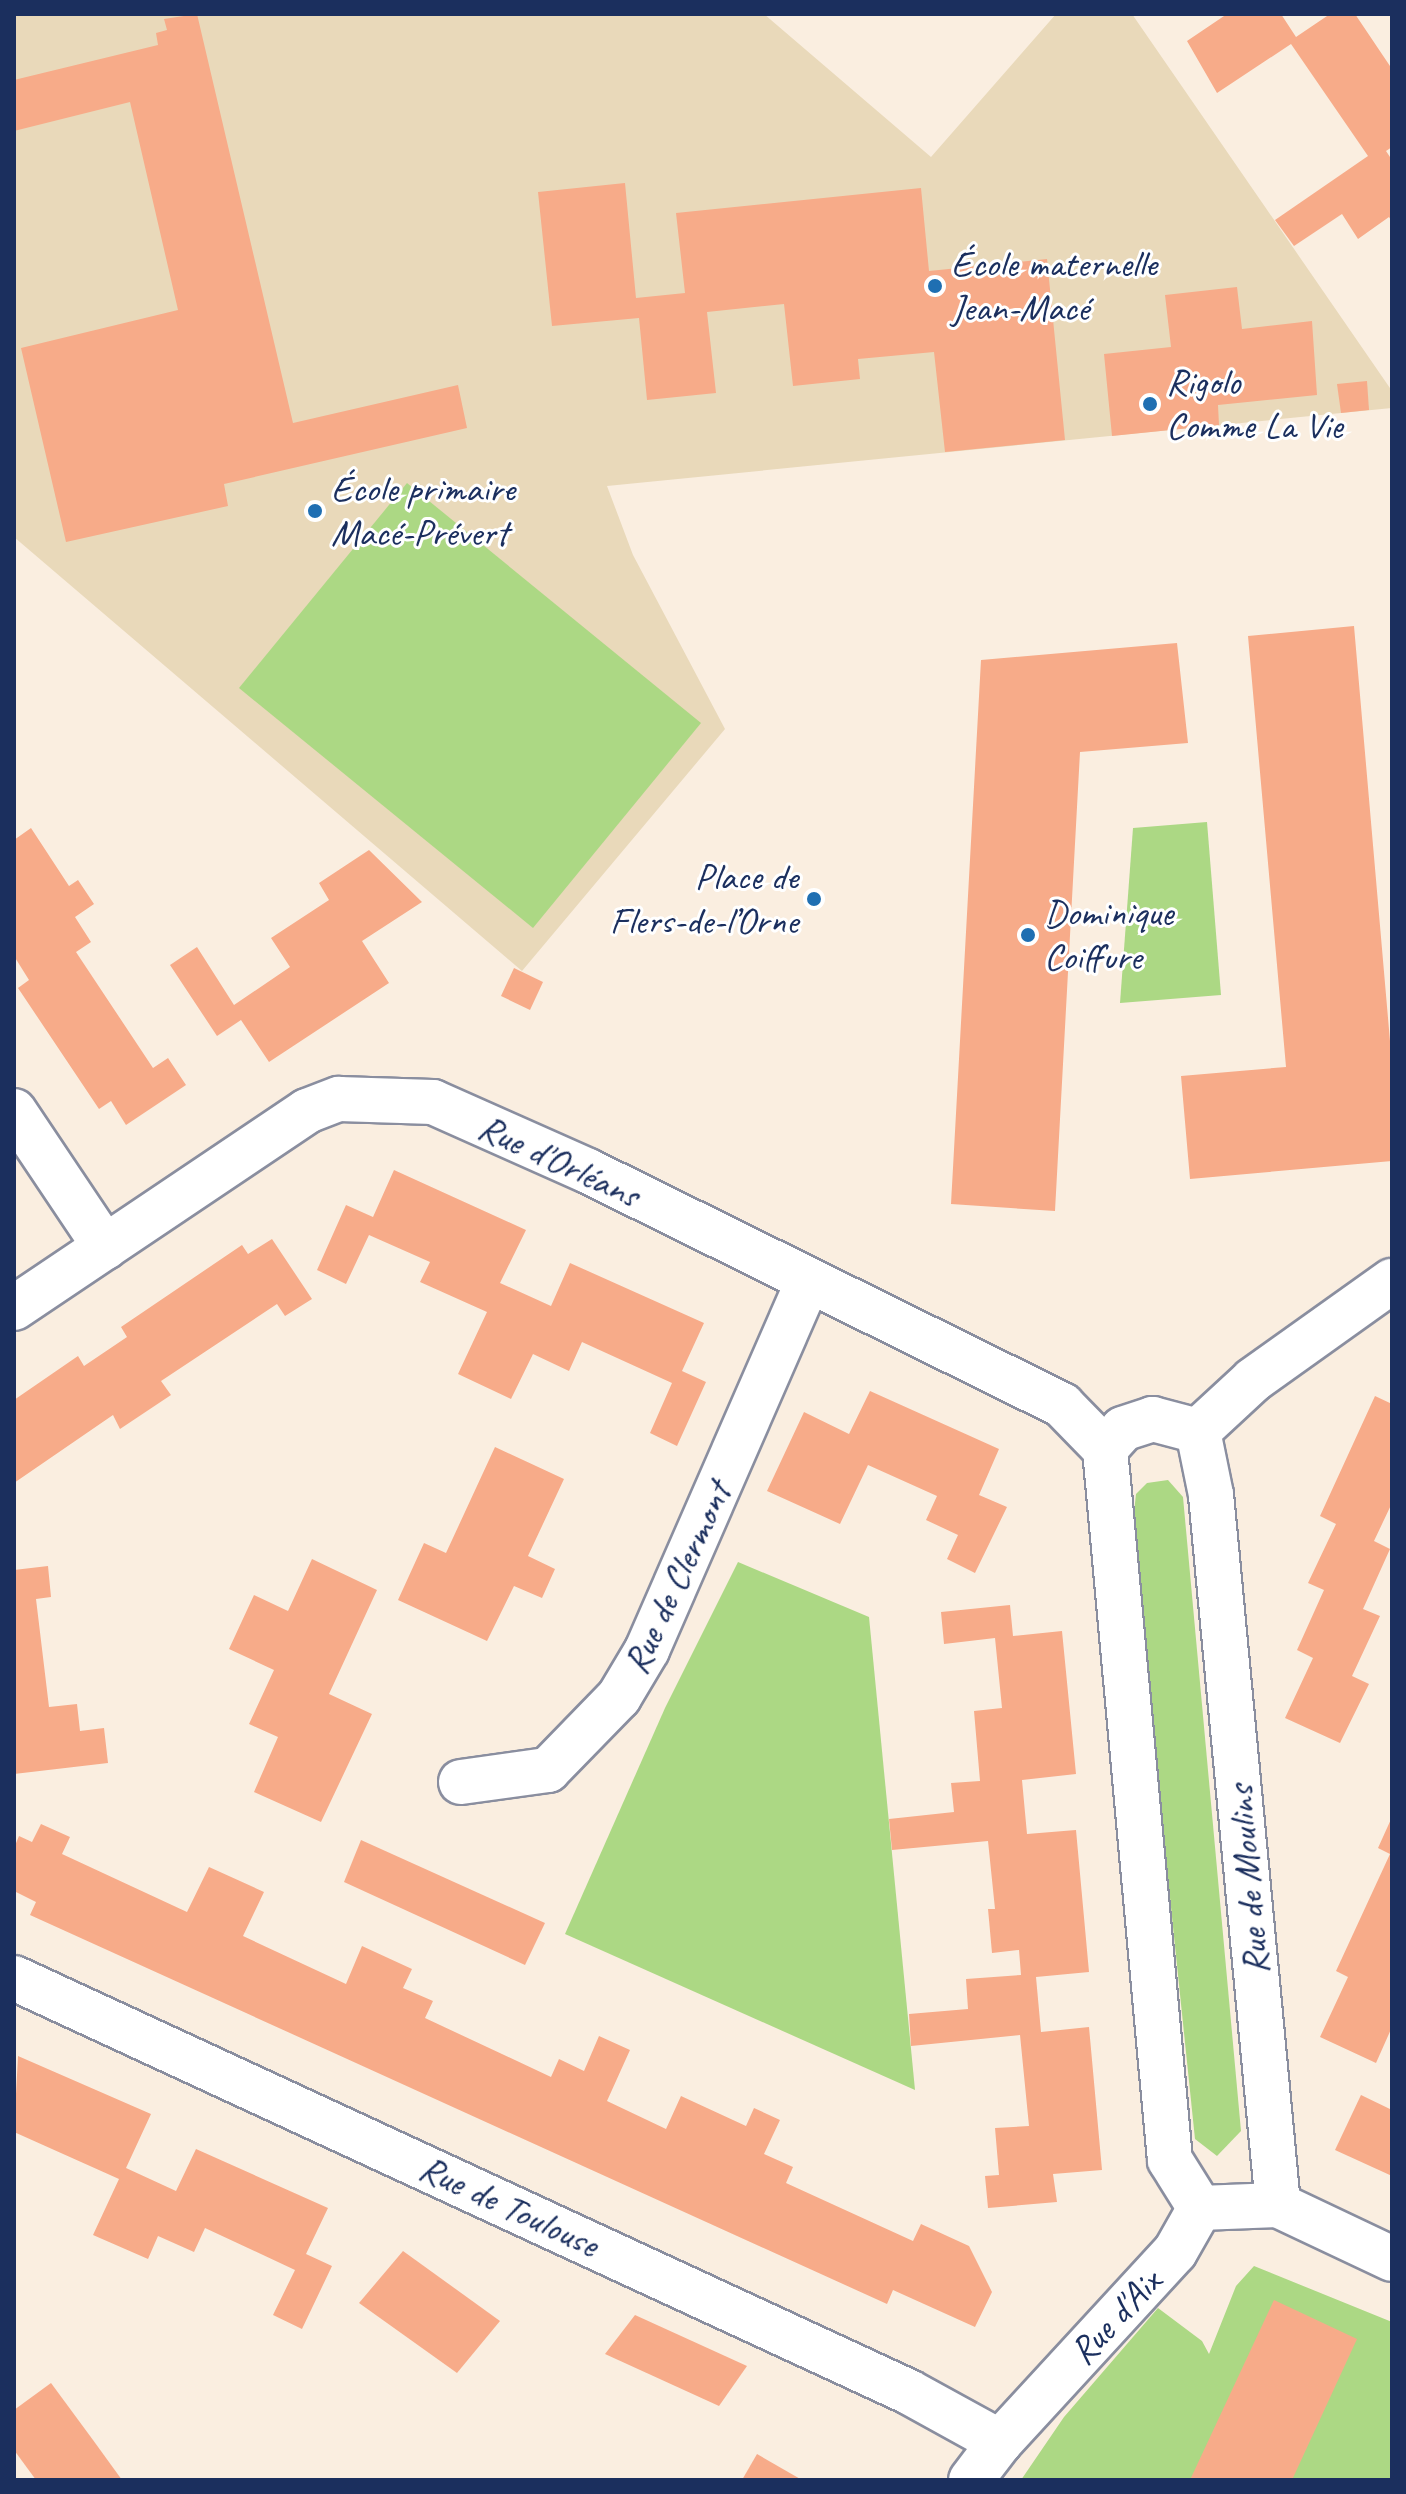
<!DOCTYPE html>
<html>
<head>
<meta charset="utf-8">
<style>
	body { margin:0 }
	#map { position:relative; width:1406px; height:2494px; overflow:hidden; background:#faeee0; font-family:Caveat,sans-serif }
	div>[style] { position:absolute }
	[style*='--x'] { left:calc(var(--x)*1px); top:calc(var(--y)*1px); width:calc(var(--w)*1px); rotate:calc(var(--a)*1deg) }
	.built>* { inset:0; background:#e9d9ba }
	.green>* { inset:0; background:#acd884 }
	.building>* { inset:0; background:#f7ab89 }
	.roads { filter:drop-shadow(2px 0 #8a8e9f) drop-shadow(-2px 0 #8a8e9f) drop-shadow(0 2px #8a8e9f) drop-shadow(0 -2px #8a8e9f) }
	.minor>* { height:44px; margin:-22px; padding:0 22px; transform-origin:22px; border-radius:22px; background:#fff }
	.dots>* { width:22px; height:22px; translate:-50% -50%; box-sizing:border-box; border:4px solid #fff; border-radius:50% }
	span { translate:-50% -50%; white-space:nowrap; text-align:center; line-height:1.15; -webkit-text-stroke:6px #fff; paint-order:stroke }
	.poi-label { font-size:38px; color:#1b2f5e }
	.left { translate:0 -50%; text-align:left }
	.right { translate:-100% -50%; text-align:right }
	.street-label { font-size:38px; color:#1b2f5e }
	.frame { position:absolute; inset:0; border:16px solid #1b2f5e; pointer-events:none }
</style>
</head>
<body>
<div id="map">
	<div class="built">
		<i style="clip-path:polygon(14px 14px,764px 14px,931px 157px,1056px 14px,1132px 14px,1392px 391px,1392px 408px,607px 486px,633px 555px,725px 729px,522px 971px,14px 537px)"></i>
	</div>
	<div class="green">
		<i style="clip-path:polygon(407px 483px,701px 723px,533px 928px,239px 688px)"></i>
		<i style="clip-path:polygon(1207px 822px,1221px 995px,1120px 1003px,1133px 828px)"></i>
		<i style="clip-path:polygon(1168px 1480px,1183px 1497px,1241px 2131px,1217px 2156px,1195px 2139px,1132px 1531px,1136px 1494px,1147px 1483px)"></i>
		<i style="clip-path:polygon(738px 1562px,869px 1617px,915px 2090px,565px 1934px,665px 1708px)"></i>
		<i style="clip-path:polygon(1254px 2266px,1392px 2322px,1392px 2480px,1021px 2480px,1064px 2417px,1158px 2308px,1202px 2341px,1209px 2354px,1236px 2286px)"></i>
	</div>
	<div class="building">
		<i style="clip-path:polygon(197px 14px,293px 423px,458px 385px,467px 428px,224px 484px,228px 506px,66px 542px,21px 348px,178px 310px,130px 102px,14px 131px,14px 80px,158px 45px,156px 33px,167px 30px,164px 19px)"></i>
		<i style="clip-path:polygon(1227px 14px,1281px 14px,1296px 37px,1330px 14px,1355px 14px,1392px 69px,1392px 147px,1386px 151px,1392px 160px,1392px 222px,1389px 217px,1358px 239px,1342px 214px,1294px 246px,1275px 220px,1368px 156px,1291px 44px,1217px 93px,1187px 41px)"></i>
		<i style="clip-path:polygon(625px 183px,636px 298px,685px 293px,676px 213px,921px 188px,929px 271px,1047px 259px,1065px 440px,945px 452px,934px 352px,858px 359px,860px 379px,793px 386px,784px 304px,707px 312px,716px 393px,647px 400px,639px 318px,552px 326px,538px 192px)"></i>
		<i style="clip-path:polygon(1237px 287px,1242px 329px,1312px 321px,1317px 395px,1218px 405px,1219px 425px,1112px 436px,1104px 354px,1171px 347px,1165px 295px)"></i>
		<i style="clip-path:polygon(1367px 381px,1369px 410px,1341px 413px,1337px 384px)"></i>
		<i style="clip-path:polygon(1354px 626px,1392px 1064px,1392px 1161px,1190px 1179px,1181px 1076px,1286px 1067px,1248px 636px)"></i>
		<i style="clip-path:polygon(1177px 643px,1188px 743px,1080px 752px,1055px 1211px,951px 1204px,981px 660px)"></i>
		<i style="clip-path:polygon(31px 828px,69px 886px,78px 880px,94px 904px,75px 917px,91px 942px,76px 952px,153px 1068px,168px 1058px,186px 1085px,126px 1125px,111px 1101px,99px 1109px,18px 988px,29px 980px,14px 956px,14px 840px)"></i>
		<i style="clip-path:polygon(369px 850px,422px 902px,362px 941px,389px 983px,269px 1062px,241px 1020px,217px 1036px,170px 965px,197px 947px,234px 1005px,290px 967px,271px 938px,329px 900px,319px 883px)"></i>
		<i style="clip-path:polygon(514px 968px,543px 982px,530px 1010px,501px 996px)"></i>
		<i style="clip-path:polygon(394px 1170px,526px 1230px,500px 1283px,551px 1306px,570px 1263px,704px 1323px,682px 1371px,706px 1382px,677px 1446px,650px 1433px,672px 1383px,582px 1342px,569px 1371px,533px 1354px,511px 1399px,458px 1374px,487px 1312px,420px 1282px,430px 1262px,369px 1235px,346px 1284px,317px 1270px,346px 1205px,373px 1217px)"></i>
		<i style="clip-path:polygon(272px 1239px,312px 1299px,285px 1316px,277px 1304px,161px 1381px,171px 1395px,120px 1429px,113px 1415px,14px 1483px,14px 1400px,78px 1356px,84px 1366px,127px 1337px,121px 1327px,242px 1245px,248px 1254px)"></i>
		<i style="clip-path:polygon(870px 1391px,999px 1449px,979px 1495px,1007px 1507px,975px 1573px,947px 1559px,958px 1535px,926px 1520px,937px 1496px,868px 1465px,840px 1524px,767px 1491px,804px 1412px,849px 1434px)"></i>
		<i style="clip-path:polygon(1375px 1396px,1392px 1404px,1392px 1503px,1374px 1541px,1390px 1549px,1363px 1609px,1380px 1616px,1352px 1676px,1369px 1684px,1340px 1743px,1285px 1718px,1313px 1658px,1297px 1650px,1324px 1590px,1308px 1583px,1336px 1524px,1320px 1516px)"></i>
		<i style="clip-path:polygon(495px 1447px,564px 1479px,528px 1556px,555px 1569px,542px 1598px,514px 1586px,487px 1641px,398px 1600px,424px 1543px,446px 1553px)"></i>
		<i style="clip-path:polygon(312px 1559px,377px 1590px,329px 1694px,372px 1714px,321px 1822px,254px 1792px,278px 1737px,249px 1724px,274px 1670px,229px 1649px,254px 1595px,288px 1611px)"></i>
		<i style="clip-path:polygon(48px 1566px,51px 1597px,36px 1599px,49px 1707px,77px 1704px,80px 1731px,104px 1728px,108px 1763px,14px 1774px,14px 1570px)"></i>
		<i style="clip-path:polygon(1010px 1605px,1013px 1636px,1062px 1631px,1076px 1774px,1022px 1780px,1027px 1834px,1076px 1830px,1089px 1972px,1036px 1977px,1041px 2032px,1089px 2027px,1102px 2170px,1053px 2174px,1057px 2202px,988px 2208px,985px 2176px,999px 2175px,995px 2128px,1029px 2126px,1020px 2035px,911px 2046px,909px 2014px,968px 2009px,966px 1979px,1021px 1975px,1019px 1950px,992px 1953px,988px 1909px,995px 1909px,988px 1841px,892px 1850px,889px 1819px,954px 1812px,951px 1783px,980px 1781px,974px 1711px,1002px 1708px,995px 1638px,944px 1644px,941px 1612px)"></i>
		<i style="clip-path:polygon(1392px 1817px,1392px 2027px,1376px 2063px,1320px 2037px,1348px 1977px,1336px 1971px,1390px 1854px,1378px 1848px)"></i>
		<i style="clip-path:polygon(41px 1824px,70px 1837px,62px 1854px,187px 1912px,209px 1867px,264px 1892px,243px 1936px,346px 1984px,362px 1946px,412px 1969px,403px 1988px,433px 2001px,425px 2018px,551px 2077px,559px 2059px,584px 2071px,599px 2036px,630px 2050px,607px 2101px,666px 2129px,681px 2096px,746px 2126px,754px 2108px,780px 2120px,764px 2154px,793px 2167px,786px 2183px,913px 2241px,921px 2224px,969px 2246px,992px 2292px,975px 2327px,893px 2290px,887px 2304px,30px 1915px,36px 1902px,14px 1891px,14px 1848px,19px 1836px,32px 1842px)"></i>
		<i style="clip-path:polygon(361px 1840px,545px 1923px,525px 1965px,344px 1882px)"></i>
		<i style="clip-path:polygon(18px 2056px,151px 2114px,126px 2168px,176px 2191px,196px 2149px,328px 2208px,306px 2254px,332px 2266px,302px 2329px,273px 2315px,295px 2270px,205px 2228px,194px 2252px,158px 2236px,148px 2259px,93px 2235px,119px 2179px,14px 2132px)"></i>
		<i style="clip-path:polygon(1361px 2095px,1392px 2110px,1392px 2176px,1335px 2150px)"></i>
		<i style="clip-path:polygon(403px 2251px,500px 2321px,457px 2373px,359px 2303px)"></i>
		<i style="clip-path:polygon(1274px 2300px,1357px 2339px,1292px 2480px,1190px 2480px)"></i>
		<i style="clip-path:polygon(635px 2315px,747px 2366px,719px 2406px,605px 2354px)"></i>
		<i style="clip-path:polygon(51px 2383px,93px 2440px,122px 2480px,36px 2480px,14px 2450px,14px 2410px)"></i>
		<i style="clip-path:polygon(757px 2454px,802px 2480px,742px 2480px)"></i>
	</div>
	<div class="roads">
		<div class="minor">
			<i style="--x:14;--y:1111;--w:164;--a:56.2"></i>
			<i style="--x:14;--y:1308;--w:353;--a:-33.9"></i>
			<i style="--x:307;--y:1111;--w:34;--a:-21"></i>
			<i style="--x:339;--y:1099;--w:94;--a:1.8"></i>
			<i style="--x:433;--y:1102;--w:170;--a:24"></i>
			<i style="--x:588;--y:1171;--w:529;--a:26.27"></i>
			<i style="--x:1062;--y:1405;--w:62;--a:45.7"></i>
			<i style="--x:1198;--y:1431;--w:47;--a:-165.1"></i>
			<i style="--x:1153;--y:1419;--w:32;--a:162"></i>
			<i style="--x:1123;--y:1429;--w:27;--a:132"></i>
			<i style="--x:1105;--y:1449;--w:714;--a:84.78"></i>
			<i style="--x:1170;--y:2160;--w:57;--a:58"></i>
			<i style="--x:1198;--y:1431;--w:65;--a:78.5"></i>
			<i style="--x:1211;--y:1495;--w:713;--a:84.61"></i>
			<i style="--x:1198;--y:1431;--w:75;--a:-42.8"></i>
			<i style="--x:1253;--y:1380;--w:171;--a:-35.5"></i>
			<i style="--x:461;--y:1782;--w:88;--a:-7.9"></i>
			<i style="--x:548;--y:1770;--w:102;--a:-45.8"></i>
			<i style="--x:619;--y:1697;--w:55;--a:-59.2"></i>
			<i style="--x:647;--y:1650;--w:400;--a:-66.4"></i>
			<i style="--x:14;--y:1978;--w:986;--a:24.82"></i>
			<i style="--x:909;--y:2392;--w:104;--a:28.8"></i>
			<i style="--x:971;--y:2480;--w:48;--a:-52.7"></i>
			<i style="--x:1000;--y:2442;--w:258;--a:-47.4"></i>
			<i style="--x:1175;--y:2252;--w:51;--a:-60.4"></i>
			<i style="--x:1200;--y:2208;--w:78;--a:-2.2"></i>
			<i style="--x:1278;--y:2205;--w:126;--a:25.3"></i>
		</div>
	</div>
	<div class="dots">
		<i style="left:935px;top:286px;background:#1f6fb2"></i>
		<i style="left:1150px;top:404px;background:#1f6fb2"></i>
		<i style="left:315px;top:511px;background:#1f6fb2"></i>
		<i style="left:814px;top:899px;background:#1f6fb2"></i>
		<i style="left:1028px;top:935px;background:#1f6fb2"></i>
	</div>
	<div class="poi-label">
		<span class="left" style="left:951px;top:286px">École maternelle<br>Jean-Macé</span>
		<span class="left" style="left:1166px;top:404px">Rigolo<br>Comme La Vie</span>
		<span class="left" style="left:331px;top:511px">École primaire<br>Macé-Prévert</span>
		<span class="right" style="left:798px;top:899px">Place de<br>Flers-de-l’Orne</span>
		<span class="left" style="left:1044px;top:935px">Dominique<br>Coiffure</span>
	</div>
	<div class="street-label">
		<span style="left:559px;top:1161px;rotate:25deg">Rue d'Orléans</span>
		<span style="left:677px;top:1578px;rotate:-65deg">Rue de Clermont</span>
		<span style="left:1248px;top:1880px;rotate:-95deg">Rue de Moulins</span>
		<span style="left:509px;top:2206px;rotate:25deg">Rue de Toulouse</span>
		<span style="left:1115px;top:2317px;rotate:-47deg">Rue d'Aix</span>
	</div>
	<div class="frame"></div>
</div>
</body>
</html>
